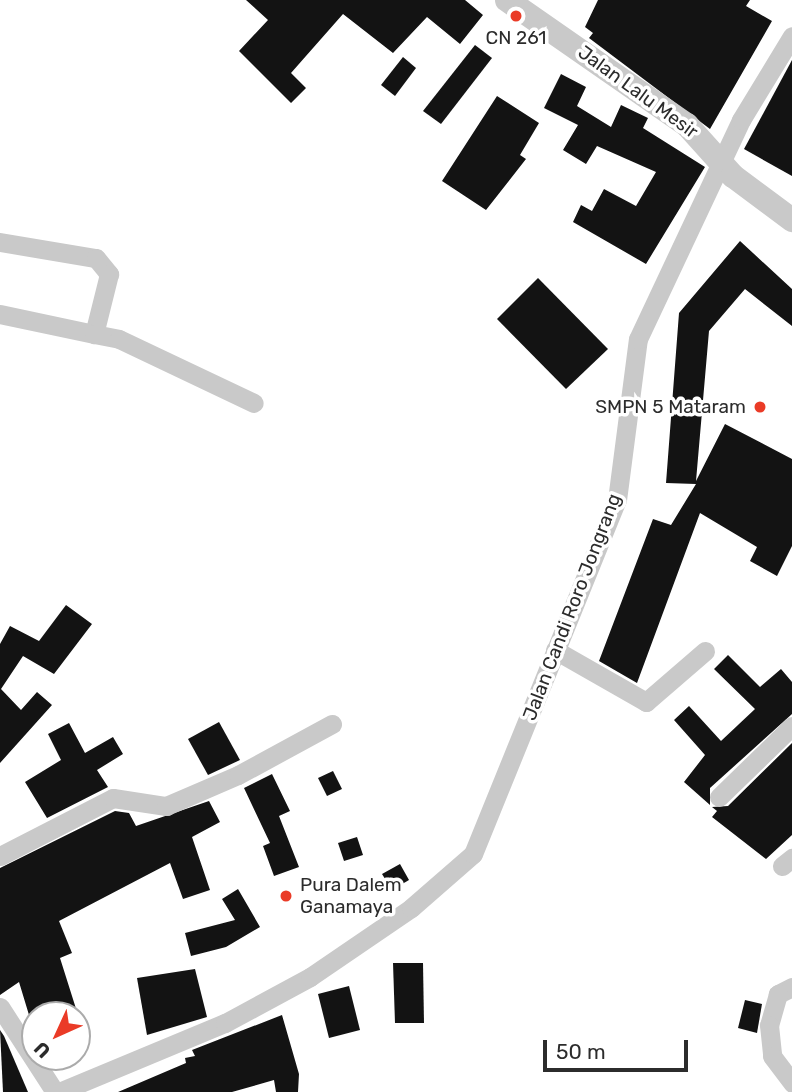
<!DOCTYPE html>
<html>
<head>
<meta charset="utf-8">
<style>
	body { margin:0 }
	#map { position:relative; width:792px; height:1092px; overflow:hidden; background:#fff; font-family:Rubik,sans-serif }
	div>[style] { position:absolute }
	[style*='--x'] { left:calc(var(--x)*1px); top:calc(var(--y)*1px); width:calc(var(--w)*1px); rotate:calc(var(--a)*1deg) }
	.building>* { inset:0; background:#131313 }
	.minor>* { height:19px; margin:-9.5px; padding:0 9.5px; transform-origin:9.5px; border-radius:9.5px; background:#c9c9c9 }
	.tertiary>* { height:24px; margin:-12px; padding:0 12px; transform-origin:12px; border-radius:12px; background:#c9c9c9 }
	.dots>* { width:19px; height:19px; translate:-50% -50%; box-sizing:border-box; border:4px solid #fff; border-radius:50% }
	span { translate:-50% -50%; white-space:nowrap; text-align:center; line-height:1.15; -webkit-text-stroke:7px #fff; paint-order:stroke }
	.poi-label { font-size:19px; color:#2c2c2c }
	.right { translate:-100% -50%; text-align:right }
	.left { translate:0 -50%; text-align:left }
	.street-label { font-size:19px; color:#2c2c2c }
	.north { position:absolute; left:21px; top:1001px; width:70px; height:70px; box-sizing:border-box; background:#fff; border:2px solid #ababab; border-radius:50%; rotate:225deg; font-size:19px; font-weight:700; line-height:28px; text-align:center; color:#2c2c2c }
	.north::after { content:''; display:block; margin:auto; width:24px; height:32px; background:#ea3b27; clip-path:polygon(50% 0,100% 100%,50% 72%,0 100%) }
	.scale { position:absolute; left:543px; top:1040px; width:145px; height:32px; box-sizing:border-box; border:4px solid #2c2c2c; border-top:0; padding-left:9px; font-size:21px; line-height:24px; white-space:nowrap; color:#2c2c2c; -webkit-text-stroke:5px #fff; paint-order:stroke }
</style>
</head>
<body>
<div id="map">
	<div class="building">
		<i style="clip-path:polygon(246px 0,465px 0,483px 15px,460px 44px,427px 17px,393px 53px,343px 14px,291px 73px,306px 88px,291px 103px,239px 51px,268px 20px)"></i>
		<i style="clip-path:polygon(598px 0,750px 0,746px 6px,772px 21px,710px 129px,589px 38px,593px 33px,585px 27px)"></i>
		<i style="clip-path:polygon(475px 45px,492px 58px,441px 124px,423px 111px)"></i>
		<i style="clip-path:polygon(403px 57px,416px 68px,395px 96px,381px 85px)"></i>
		<i style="clip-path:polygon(792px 60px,792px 176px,744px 149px)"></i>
		<i style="clip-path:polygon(561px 74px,586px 87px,577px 106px,611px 127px,621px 105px,648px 118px,643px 128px,705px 167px,646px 264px,573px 222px,581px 205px,592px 211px,604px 189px,636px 206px,656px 172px,597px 146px,586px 164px,563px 150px,578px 125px,544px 108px)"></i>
		<i style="clip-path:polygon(497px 96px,539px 123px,520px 155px,526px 159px,486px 210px,442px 181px)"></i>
		<i style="clip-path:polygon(740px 241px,792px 289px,792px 326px,745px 289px,709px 331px,696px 481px,725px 424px,792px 459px,792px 546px,777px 576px,750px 561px,757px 547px,700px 513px,637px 683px,599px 661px,653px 519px,671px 525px,696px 484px,666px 483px,679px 313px)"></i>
		<i style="clip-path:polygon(538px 278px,608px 349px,566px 389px,497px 319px)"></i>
		<i style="clip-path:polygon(66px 605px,92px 624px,54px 674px,23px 656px,1px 689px,21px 710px,37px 692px,52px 705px,0 763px,0 644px,10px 626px,39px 641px)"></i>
		<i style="clip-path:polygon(728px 655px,760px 687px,781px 669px,792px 682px,792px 714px,710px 788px,710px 805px,684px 782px,705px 755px,674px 720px,689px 706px,721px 741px,755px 709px,714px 669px)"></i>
		<i style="clip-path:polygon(219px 722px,240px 760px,208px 775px,188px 739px)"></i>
		<i style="clip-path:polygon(69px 723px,85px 753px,113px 737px,123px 754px,97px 770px,108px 787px,47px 818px,25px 782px,61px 760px,48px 734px)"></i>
		<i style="clip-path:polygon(792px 743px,792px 835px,766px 859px,712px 817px,717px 811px,712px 807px,728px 806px)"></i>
		<i style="clip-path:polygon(333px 771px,342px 789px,327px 796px,318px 778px)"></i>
		<i style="clip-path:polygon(272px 774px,290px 811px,279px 816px,299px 867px,274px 876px,263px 846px,270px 843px,244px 788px)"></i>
		<i style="clip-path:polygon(209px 801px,220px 822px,192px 837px,210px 890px,183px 899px,170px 863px,59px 921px,72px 953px,60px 958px,78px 1015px,29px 1015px,19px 982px,0 995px,0 868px,115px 811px,129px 813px,136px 826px)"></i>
		<i style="clip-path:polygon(357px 837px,363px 855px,344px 861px,338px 843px)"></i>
		<i style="clip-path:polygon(400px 864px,409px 880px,392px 890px,382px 874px)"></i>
		<i style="clip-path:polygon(238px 889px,260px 927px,226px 947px,191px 956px,185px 933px,235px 920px,222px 899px)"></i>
		<i style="clip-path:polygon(393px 963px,423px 963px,424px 1023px,395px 1023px)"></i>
		<i style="clip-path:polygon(195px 969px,207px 1017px,147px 1035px,137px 978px)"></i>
		<i style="clip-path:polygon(349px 986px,360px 1030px,329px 1038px,318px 994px)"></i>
		<i style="clip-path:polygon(745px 1000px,762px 1004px,757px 1033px,738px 1028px)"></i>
		<i style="clip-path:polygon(282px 1015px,299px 1074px,298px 1092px,276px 1092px,274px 1080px,232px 1092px,118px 1092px,186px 1063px,185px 1058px,195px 1056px,192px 1050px)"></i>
		<i style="clip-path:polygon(0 1030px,4px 1036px,28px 1092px,3px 1092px)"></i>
	</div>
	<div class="minor">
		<i style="--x:0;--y:242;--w:97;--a:9.5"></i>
		<i style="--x:96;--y:258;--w:21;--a:51"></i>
		<i style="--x:109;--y:274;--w:62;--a:104"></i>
		<i style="--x:94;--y:334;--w:96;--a:-168"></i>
		<i style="--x:94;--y:334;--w:25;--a:11"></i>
		<i style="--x:119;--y:339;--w:149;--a:25.4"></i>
		<i style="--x:555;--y:650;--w:105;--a:29.7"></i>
		<i style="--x:646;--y:702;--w:78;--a:-40.8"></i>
		<i style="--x:719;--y:797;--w:102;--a:-44.2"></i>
		<i style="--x:0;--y:856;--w:127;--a:-27.2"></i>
		<i style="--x:113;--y:798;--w:54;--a:8.6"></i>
		<i style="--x:166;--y:806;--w:78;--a:-23.3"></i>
		<i style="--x:238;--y:775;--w:107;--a:-28.5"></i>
		<i style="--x:782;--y:866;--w:13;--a:-39"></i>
		<i style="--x:792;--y:987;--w:16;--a:153"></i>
		<i style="--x:778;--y:994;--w:32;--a:106"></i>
		<i style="--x:769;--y:1025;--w:31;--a:84"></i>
		<i style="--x:772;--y:1056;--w:34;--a:53"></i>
		<i style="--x:0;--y:1007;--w:101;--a:57.1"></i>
		<i style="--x:59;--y:1092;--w:180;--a:-22.6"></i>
		<i style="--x:225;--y:1023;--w:97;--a:-28.4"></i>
		<i style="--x:310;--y:977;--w:122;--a:-34.3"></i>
		<i style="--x:411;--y:908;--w:82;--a:-41.1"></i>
		<i style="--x:473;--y:854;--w:382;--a:-67.9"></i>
		<i style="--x:617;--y:500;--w:162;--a:-82.6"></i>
		<i style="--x:638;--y:339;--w:242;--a:-64.8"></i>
		<i style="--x:741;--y:120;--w:98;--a:-58.7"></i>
	</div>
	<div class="tertiary">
		<i style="--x:507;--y:0;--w:219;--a:34.8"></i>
		<i style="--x:687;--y:125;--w:69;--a:48"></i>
		<i style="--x:733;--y:176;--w:74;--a:36.7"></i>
	</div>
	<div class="dots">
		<i style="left:516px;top:16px;background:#ea3b27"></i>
		<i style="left:760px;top:407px;background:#ea3b27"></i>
		<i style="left:286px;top:896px;background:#ea3b27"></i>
	</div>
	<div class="poi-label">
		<span style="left:516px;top:38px">CN 261</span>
		<span class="right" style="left:746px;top:407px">SMPN 5 Mataram</span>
		<span class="left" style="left:300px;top:896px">Pura Dalem<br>Ganamaya</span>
	</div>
	<div class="street-label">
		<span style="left:638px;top:92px;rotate:36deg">Jalan Lalu Mesir</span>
		<span style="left:572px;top:607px;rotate:-69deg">Jalan Candi Roro Jongrang</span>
	</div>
	<div class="north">U</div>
	<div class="scale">50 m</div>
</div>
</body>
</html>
